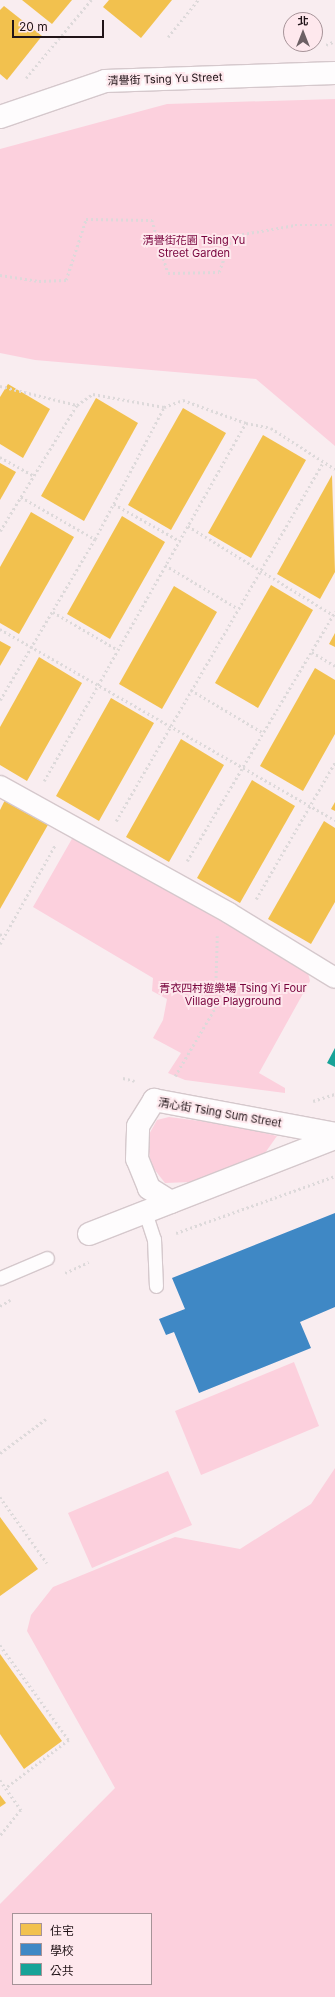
<!DOCTYPE html>
<html>
<head>
<meta charset="utf-8">
<style>
	body { margin:0 }
	#map { position:relative; width:335px; height:1997px; overflow:hidden; background:#f9edf0; font-family:Inter,"Noto Sans TC",sans-serif }
	div>[style] { position:absolute }
	[style*='--x'] { left:calc(var(--x)*1px); top:calc(var(--y)*1px); width:calc(var(--w)*1px); rotate:calc(var(--a)*1deg) }
	.green>* { inset:0; background:#fcd0dd }
	.homes>* { inset:0; background:#f2c14e }
	.schools>* { inset:0; background:#3f88c5 }
	.public>* { inset:0; background:#17a398 }
	.path>* { height:2.5px; margin-top:-1.25px; transform-origin:0; background:repeating-linear-gradient(90deg,#ddd9da 0 2px,transparent 0 5px) }
	.roads { filter:drop-shadow(1px 0 #d5c8cc) drop-shadow(-1px 0 #d5c8cc) drop-shadow(0 1px #d5c8cc) drop-shadow(0 -1px #d5c8cc) }
	.service>* { height:13px; margin:-6.5px; padding:0 6.5px; transform-origin:6.5px; border-radius:6.5px; background:#fefcfd }
	.pedestrian>* { height:20px; margin:-10px; padding:0 10px; transform-origin:10px; border-radius:10px; background:#fefcfd }
	.minor>* { height:22px; margin:-11px; padding:0 11px; transform-origin:11px; border-radius:11px; background:#fefcfd }
	span { translate:-50% -50%; white-space:nowrap; text-align:center; line-height:1.15; -webkit-text-stroke:4px #fee8ed; paint-order:stroke }
	.street-label { font-size:11px; color:#211418 }
	.park-label { font-size:11px; color:#77023c }
	.legend { position:absolute; left:12px; top:1913px; width:140px; height:72px; box-sizing:border-box; background:#fee8ed; border:1px solid #a69398; margin:0; padding:5px 7px; list-style:none; font-size:12px; color:#211418 }
	.legend li { display:flex; align-items:center; gap:8px; height:20px }
	.legend b { width:20px; border:1px solid #a69398 }
	.north { position:absolute; left:283px; top:12px; width:40px; height:40px; box-sizing:border-box; background:#fee8ed; border:1px solid #a69398; border-radius:50%; rotate:0deg; font-size:11px; font-weight:700; line-height:16px; text-align:center; color:#211418 }
	.north::after { content:''; display:block; margin:auto; width:14px; height:18px; background:#6d6064; clip-path:polygon(50% 0,100% 100%,50% 72%,0 100%) }
	.scale { position:absolute; left:12px; top:20px; width:92px; height:18px; box-sizing:border-box; border:2px solid #211418; border-top:0; padding-left:5px; font-size:12px; line-height:14px; white-space:nowrap; color:#211418; -webkit-text-stroke:3px #fee8ed; paint-order:stroke }
</style>
</head>
<body>
<div id="map">
	<div class="green">
		<i style="clip-path:polygon(335px 99px,335px 446px,256px 379px,35px 360px,0 353px,0 149px,167px 104px)"></i>
		<i style="clip-path:polygon(73px 837px,187px 901px,195px 884px,307px 969px,310px 981px,259px 1073px,285px 1088px,285px 1093px,185px 1080px,168px 1073px,181px 1053px,153px 1038px,163px 1020px,167px 999px,152px 991px,153px 978px,33px 907px)"></i>
		<i style="clip-path:polygon(169px 1117px,231px 1125px,277px 1136px,265px 1153px,191px 1182px,165px 1183px,151px 1165px,147px 1138px,157px 1120px)"></i>
		<i style="clip-path:polygon(294px 1362px,319px 1426px,201px 1475px,175px 1411px)"></i>
		<i style="clip-path:polygon(evenodd,335px 1468px,335px 1997px,0 1997px,0 1904px,115px 1788px,27px 1631px,31px 1615px,53px 1587px,175px 1537px,240px 1549px,311px 1504px,335px 1468px,13px 1914px,151px 1914px,151px 1984px,13px 1984px,13px 1914px)"></i>
		<i style="clip-path:polygon(168px 1471px,192px 1525px,92px 1568px,68px 1513px)"></i>
	</div>
	<div class="homes">
		<i style="clip-path:polygon(22px 0,72px 0,52px 24px)"></i>
		<i style="clip-path:polygon(109px 0,172px 0,141px 38px,103px 7px)"></i>
		<i style="clip-path:polygon(4px 6px,42px 36px,7px 80px,0 74px,0 10px)"></i>
		<i style="clip-path:polygon(8px 384px,50px 409px,23px 458px,0 444px,0 397px)"></i>
		<i style="clip-path:polygon(96px 398px,138px 423px,84px 521px,41px 496px)"></i>
		<i style="clip-path:polygon(183px 408px,226px 433px,171px 530px,128px 505px)"></i>
		<i style="clip-path:polygon(263px 435px,306px 460px,251px 558px,208px 533px)"></i>
		<i style="clip-path:polygon(0 463px,16px 472px,0 500px)"></i>
		<i style="clip-path:polygon(332px 475px,335px 572px,320px 599px,277px 574px)"></i>
		<i style="clip-path:polygon(31px 512px,74px 537px,19px 634px,0 623px,0 567px)"></i>
		<i style="clip-path:polygon(122px 516px,165px 542px,110px 639px,67px 614px)"></i>
		<i style="clip-path:polygon(271px 585px,313px 610px,258px 708px,215px 683px)"></i>
		<i style="clip-path:polygon(174px 586px,217px 612px,162px 709px,119px 684px)"></i>
		<i style="clip-path:polygon(335px 633px,335px 647px,329px 644px)"></i>
		<i style="clip-path:polygon(0 641px,11px 647px,0 666px)"></i>
		<i style="clip-path:polygon(39px 657px,82px 683px,27px 781px,0 765px,0 727px)"></i>
		<i style="clip-path:polygon(315px 668px,335px 680px,335px 734px,303px 791px,260px 766px)"></i>
		<i style="clip-path:polygon(111px 698px,154px 723px,99px 821px,56px 796px)"></i>
		<i style="clip-path:polygon(181px 739px,224px 765px,169px 862px,126px 837px)"></i>
		<i style="clip-path:polygon(252px 780px,295px 806px,240px 903px,197px 878px)"></i>
		<i style="clip-path:polygon(6px 798px,49px 823px,0 909px,0 810px)"></i>
		<i style="clip-path:polygon(335px 802px,335px 811px,331px 809px)"></i>
		<i style="clip-path:polygon(324px 821px,335px 828px,335px 902px,311px 944px,268px 919px)"></i>
		<i style="clip-path:polygon(0 1517px,38px 1569px,0 1596px)"></i>
		<i style="clip-path:polygon(0 1654px,62px 1741px,24px 1769px,0 1734px)"></i>
		<i style="clip-path:polygon(0 1795px,6px 1803px,0 1807px)"></i>
	</div>
	<div class="schools">
		<i style="clip-path:polygon(335px 1213px,335px 1307px,300px 1322px,311px 1348px,199px 1393px,174px 1332px,166px 1335px,159px 1319px,185px 1309px,172px 1278px)"></i>
	</div>
	<div class="public">
		<i style="clip-path:polygon(335px 1048px,335px 1067px,327px 1063px)"></i>
	</div>
	<div class="path">
		<i style="--x:168;--y:37;--w:48;--a:-51"></i>
		<i style="--x:326;--y:45;--w:10;--a:-24"></i>
		<i style="--x:26;--y:78;--w:102;--a:-50.2"></i>
		<i style="--x:0;--y:275;--w:39;--a:9"></i>
		<i style="--x:39;--y:281;--w:27;--a:-2"></i>
		<i style="--x:66;--y:280;--w:64;--a:-71.8"></i>
		<i style="--x:86;--y:219;--w:66;--a:0.9"></i>
		<i style="--x:152;--y:220;--w:55;--a:73.2"></i>
		<i style="--x:168;--y:273;--w:51;--a:-1.1"></i>
		<i style="--x:219;--y:272;--w:38;--a:-70"></i>
		<i style="--x:232;--y:236;--w:64;--a:-9.9"></i>
		<i style="--x:295;--y:225;--w:40;--a:0"></i>
		<i style="--x:0;--y:386;--w:79;--a:13.9"></i>
		<i style="--x:77;--y:405;--w:19;--a:-35"></i>
		<i style="--x:93;--y:394;--w:72;--a:10.4"></i>
		<i style="--x:164;--y:407;--w:20;--a:-20"></i>
		<i style="--x:183;--y:400;--w:67;--a:20.1"></i>
		<i style="--x:246;--y:423;--w:25;--a:11"></i>
		<i style="--x:271;--y:428;--w:76;--a:32.6"></i>
		<i style="--x:0;--y:457;--w:39;--a:29"></i>
		<i style="--x:21;--y:497;--w:85;--a:29.6"></i>
		<i style="--x:114;--y:504;--w:76;--a:29.3"></i>
		<i style="--x:188;--y:526;--w:170;--a:31.5"></i>
		<i style="--x:0;--y:531;--w:148;--a:-58.6"></i>
		<i style="--x:165;--y:565;--w:84;--a:30.8"></i>
		<i style="--x:53;--y:612;--w:75;--a:30.3"></i>
		<i style="--x:0;--y:629;--w:386;--a:29.7"></i>
		<i style="--x:312;--y:652;--w:27;--a:31"></i>
		<i style="--x:191;--y:690;--w:82;--a:30.6"></i>
		<i style="--x:0;--y:700;--w:187;--a:-59.5"></i>
		<i style="--x:95;--y:539;--w:149;--a:-62.4"></i>
		<i style="--x:44;--y:781;--w:411;--a:-60.6"></i>
		<i style="--x:116;--y:821;--w:414;--a:-60"></i>
		<i style="--x:187;--y:861;--w:290;--a:-59.3"></i>
		<i style="--x:256;--y:899;--w:158;--a:-60"></i>
		<i style="--x:0;--y:934;--w:4;--a:27"></i>
		<i style="--x:0;--y:944;--w:113;--a:-60.9"></i>
		<i style="--x:175;--y:1076;--w:79;--a:-59.5"></i>
		<i style="--x:215;--y:1008;--w:72;--a:-88.4"></i>
		<i style="--x:123;--y:1078;--w:12;--a:14"></i>
		<i style="--x:313;--y:1101;--w:23;--a:-18"></i>
		<i style="--x:176;--y:1233;--w:169;--a:-19.7"></i>
		<i style="--x:65;--y:1273;--w:26;--a:-25"></i>
		<i style="--x:0;--y:1306;--w:12;--a:-31"></i>
		<i style="--x:0;--y:1453;--w:57;--a:-36.5"></i>
		<i style="--x:0;--y:1497;--w:81;--a:54.5"></i>
		<i style="--x:0;--y:1645;--w:117;--a:54"></i>
		<i style="--x:69;--y:1740;--w:79;--a:142.7"></i>
		<i style="--x:0;--y:1780;--w:37;--a:55"></i>
		<i style="--x:21;--y:1810;--w:33;--a:129"></i>
	</div>
	<div class="roads">
		<div class="service">
			<i style="--x:145;--y:1212;--w:28;--a:72"></i>
			<i style="--x:154;--y:1239;--w:47;--a:87.6"></i>
			<i style="--x:0;--y:1278;--w:51;--a:-23.1"></i>
		</div>
		<div class="pedestrian">
			<i style="--x:0;--y:786;--w:262;--a:29"></i>
			<i style="--x:229;--y:913;--w:124;--a:31.5"></i>
		</div>
		<div class="minor">
			<i style="--x:0;--y:117;--w:111;--a:-18.9"></i>
			<i style="--x:105;--y:81;--w:230;--a:-2"></i>
			<i style="--x:171;--y:1202;--w:26;--a:-148"></i>
			<i style="--x:149;--y:1188;--w:31;--a:-112"></i>
			<i style="--x:137;--y:1159;--w:33;--a:-88"></i>
			<i style="--x:138;--y:1126;--w:31;--a:-58"></i>
			<i style="--x:154;--y:1100;--w:184;--a:10.6"></i>
			<i style="--x:89;--y:1234;--w:264;--a:-21.3"></i>
		</div>
	</div>
	<div class="street-label">
		<span style="left:165px;top:79px;rotate:-2deg">清譽街 Tsing Yu Street</span>
		<span style="left:220px;top:1113px;rotate:10deg">清心街 Tsing Sum Street</span>
	</div>
	<div class="park-label">
		<span style="left:194px;top:247px">清譽街花園 Tsing Yu<br>Street Garden</span>
		<span style="left:233px;top:995px">青衣四村遊樂場 Tsing Yi Four<br>Village Playground</span>
	</div>
	<ul class="legend">
	<li><b style="height:11px;background:#f2c14e"></b>住宅</li>
	<li><b style="height:11px;background:#3f88c5"></b>學校</li>
	<li><b style="height:11px;background:#17a398"></b>公共</li>
	</ul>
	<div class="north">北</div>
	<div class="scale">20 m</div>
</div>
</body>
</html>
